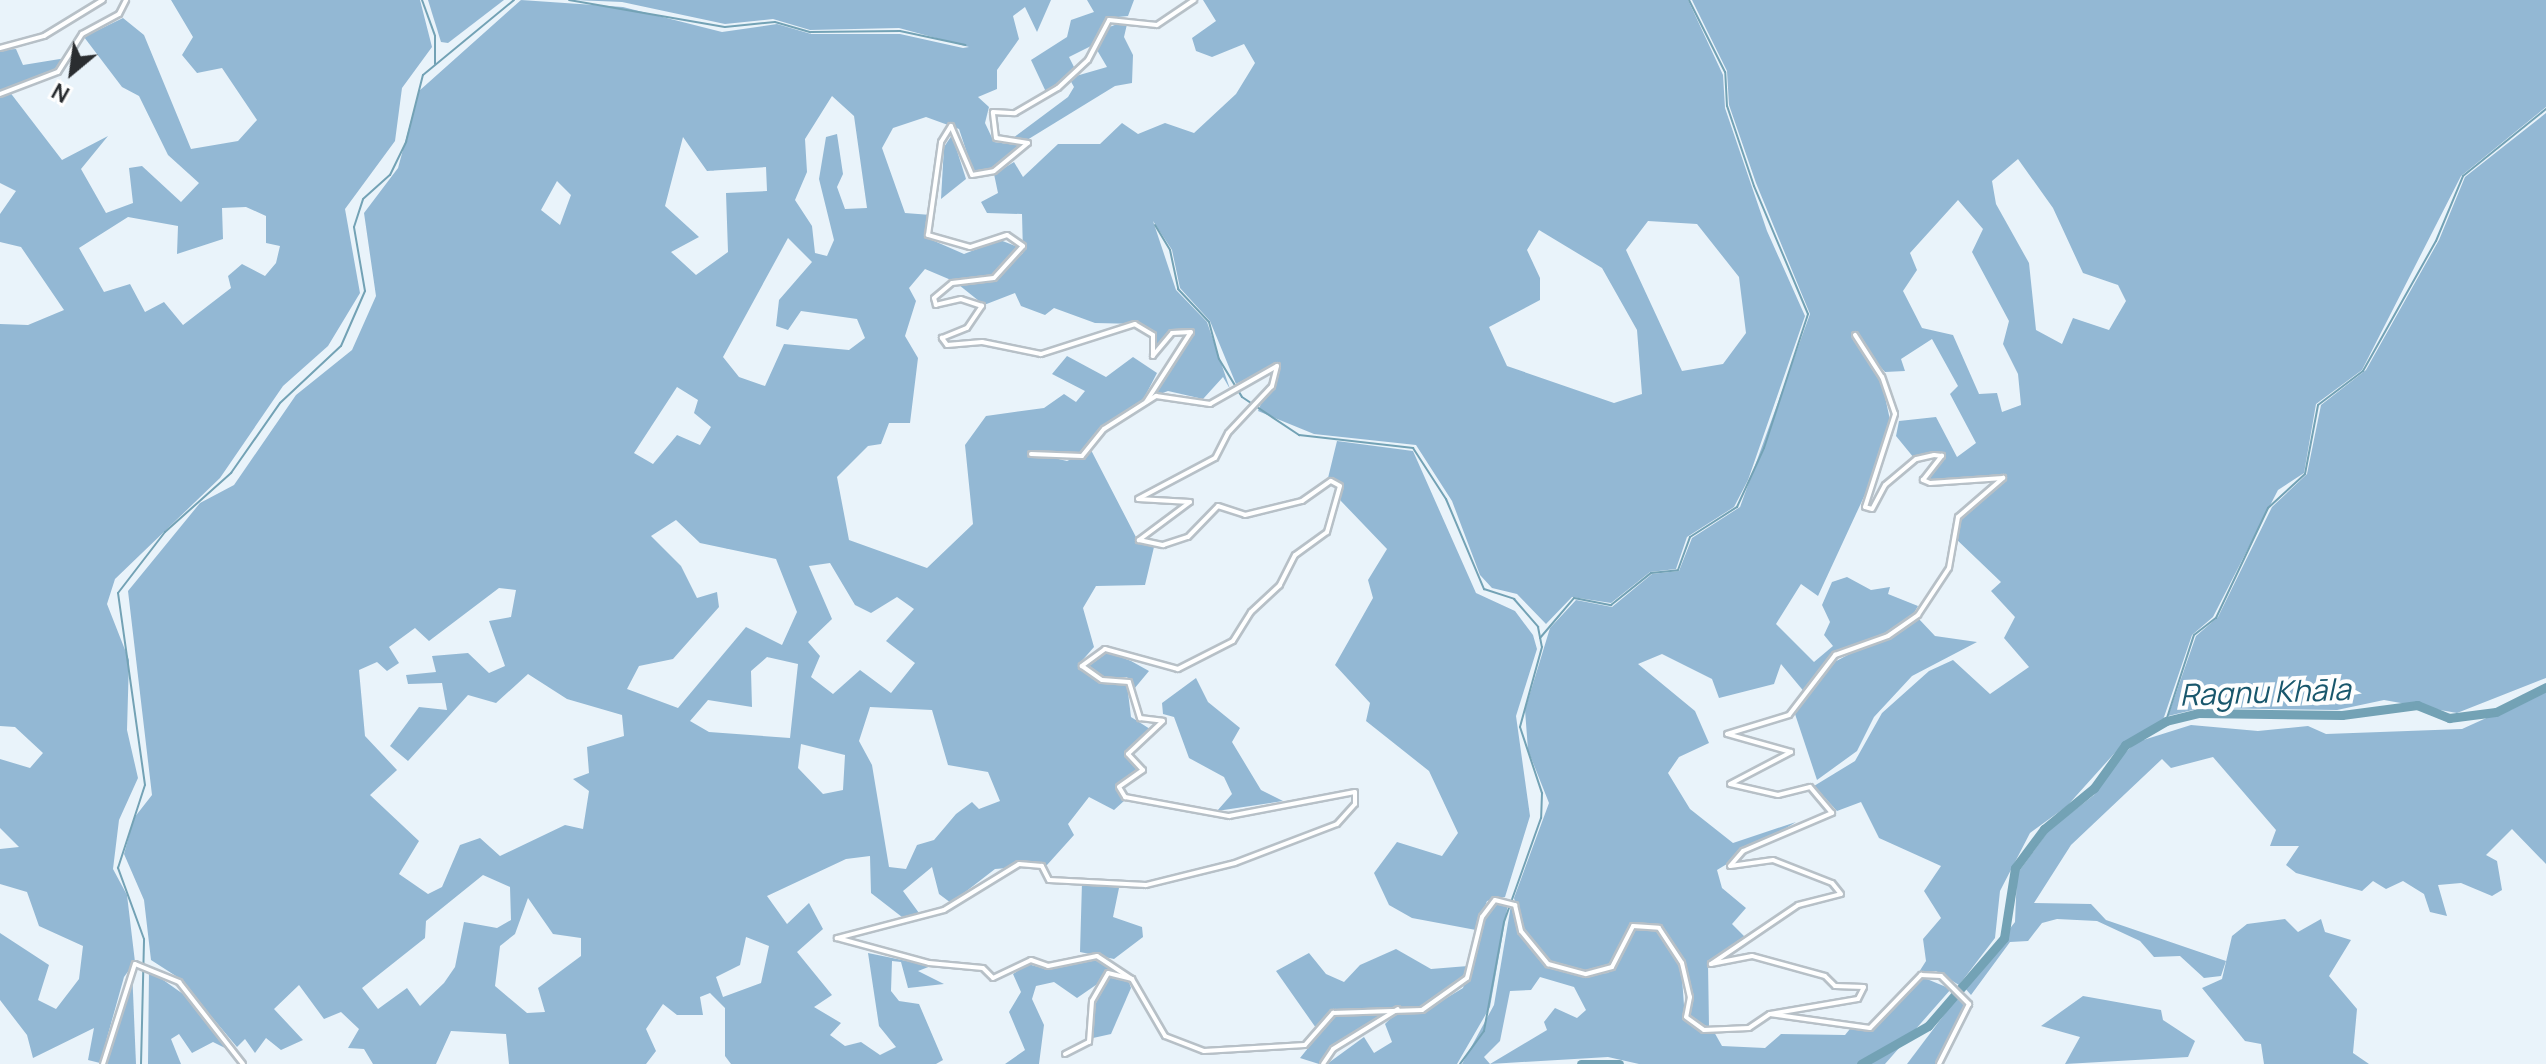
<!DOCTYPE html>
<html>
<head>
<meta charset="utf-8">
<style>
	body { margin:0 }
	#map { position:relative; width:2546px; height:1064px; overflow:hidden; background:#e9f3fa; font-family:Manrope,sans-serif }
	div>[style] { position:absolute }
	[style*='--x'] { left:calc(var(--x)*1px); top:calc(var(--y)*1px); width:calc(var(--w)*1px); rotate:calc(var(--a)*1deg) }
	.forest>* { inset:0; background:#93b8d4 }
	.stream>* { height:2px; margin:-1px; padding:0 1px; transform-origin:1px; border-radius:1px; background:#73a2b5 }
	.river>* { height:9px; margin:-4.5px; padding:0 4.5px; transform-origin:4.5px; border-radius:4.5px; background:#73a2b5 }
	.roads { filter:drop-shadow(2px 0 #b7c0c7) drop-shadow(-2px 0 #b7c0c7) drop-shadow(0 2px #b7c0c7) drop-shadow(0 -2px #b7c0c7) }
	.street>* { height:4px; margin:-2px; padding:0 2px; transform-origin:2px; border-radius:2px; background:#fff }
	span { translate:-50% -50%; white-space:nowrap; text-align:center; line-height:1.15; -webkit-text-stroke:8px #fefefe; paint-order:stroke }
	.water-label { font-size:30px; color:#19576c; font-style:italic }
	.north { position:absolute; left:32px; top:32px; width:80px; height:80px; -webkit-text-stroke:6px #fefefe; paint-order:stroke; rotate:209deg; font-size:22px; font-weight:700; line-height:32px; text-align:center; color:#2a2d30 }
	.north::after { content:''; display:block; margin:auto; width:28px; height:36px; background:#2a2d30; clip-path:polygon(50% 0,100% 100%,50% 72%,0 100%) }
</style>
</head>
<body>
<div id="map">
	<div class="forest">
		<i style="clip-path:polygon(evenodd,171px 0,420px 0,432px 47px,402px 88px,395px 141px,345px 209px,360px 293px,328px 346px,283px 386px,220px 478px,115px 579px,107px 604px,129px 660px,127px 730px,138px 778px,119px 820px,113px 869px,127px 895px,135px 962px,124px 977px,100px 1063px,88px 1060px,94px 1028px,33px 1058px,27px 1035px,0 1000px,0 933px,49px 965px,38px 1000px,56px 1009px,79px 979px,83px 946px,39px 926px,27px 892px,0 884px,0 849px,19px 847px,0 828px,0 759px,30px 768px,43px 753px,15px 727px,0 726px,0 324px,28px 325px,64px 310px,21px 247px,0 242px,0 214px,16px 191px,0 183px,0 98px,9px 91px,62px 160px,108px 136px,81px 169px,106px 213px,133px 203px,129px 168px,142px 166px,181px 202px,199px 183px,168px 155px,139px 96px,122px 87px,84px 37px,123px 18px,144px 35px,191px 149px,238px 141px,257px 120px,222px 68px,197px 73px,182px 55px,193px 37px,171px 0,246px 207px,266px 216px,266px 243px,280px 246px,276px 263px,265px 276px,242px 264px,228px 276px,231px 288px,183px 325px,164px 302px,145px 312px,130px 284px,104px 292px,79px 248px,128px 217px,178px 226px,177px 254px,223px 239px,222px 208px,246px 207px)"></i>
		<i style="clip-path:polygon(428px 0,504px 0,448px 43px,441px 42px)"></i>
		<i style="clip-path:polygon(evenodd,521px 0,623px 7px,722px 32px,777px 24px,811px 34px,900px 34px,963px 48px,969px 47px,899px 28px,810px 30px,773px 19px,725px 24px,622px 2px,575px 0,1051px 0,1037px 32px,1025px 7px,1013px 16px,1019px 39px,997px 70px,997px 89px,978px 97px,989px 107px,985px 123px,994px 142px,1023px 146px,989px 171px,973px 171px,959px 129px,926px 117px,893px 128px,882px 148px,905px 213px,931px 215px,925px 235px,932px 240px,964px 254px,1000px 240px,1018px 247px,992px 276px,951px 280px,925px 269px,909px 288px,916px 301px,905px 336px,918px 358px,910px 423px,889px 423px,881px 444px,868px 446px,837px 477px,849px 540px,927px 568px,973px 524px,965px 445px,986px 416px,1044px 408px,1064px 394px,1076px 402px,1085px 391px,1052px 374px,1067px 356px,1106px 377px,1133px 357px,1157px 373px,1142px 402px,1076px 456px,1029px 452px,1067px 461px,1091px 450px,1138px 541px,1154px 547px,1145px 585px,1096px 586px,1083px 608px,1094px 647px,1080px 663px,1094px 679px,1127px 684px,1131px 717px,1150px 729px,1126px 753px,1141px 769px,1117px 786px,1125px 800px,1114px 810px,1089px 797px,1068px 824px,1074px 835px,1047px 865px,995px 869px,951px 903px,939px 894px,932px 867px,903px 891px,919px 913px,902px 917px,871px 893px,870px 856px,846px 859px,767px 896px,787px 924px,809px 903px,823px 929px,797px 952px,832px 995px,814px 1007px,841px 1023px,830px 1035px,845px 1046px,861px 1042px,880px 1055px,896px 1047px,879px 1026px,868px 953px,931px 966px,918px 971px,944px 984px,908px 988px,901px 962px,892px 961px,891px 991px,899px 1001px,919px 1004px,943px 1060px,936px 1064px,731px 1064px,725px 1056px,725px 1008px,710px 993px,700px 997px,703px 1015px,677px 1015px,663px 1004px,646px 1029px,656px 1051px,646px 1064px,509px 1064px,506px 1034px,451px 1031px,436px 1064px,373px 1064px,364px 1049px,348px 1048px,359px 1029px,341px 1012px,324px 1019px,299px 985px,274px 1009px,303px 1040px,281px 1050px,266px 1038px,255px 1053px,245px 1039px,237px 1047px,179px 978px,151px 960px,144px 900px,124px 854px,134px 818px,152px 795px,128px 591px,200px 503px,234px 485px,296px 395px,352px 350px,376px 296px,364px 213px,398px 168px,419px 91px,521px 0,832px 96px,854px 116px,867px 208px,845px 209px,837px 187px,843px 174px,837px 134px,826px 137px,819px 179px,834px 240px,827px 256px,815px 253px,812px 226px,795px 200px,807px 172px,805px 139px,832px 96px,521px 0,683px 137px,707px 171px,766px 167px,767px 191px,726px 193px,728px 252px,696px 275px,671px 252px,699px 237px,665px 206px,683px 137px,521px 0,557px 181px,571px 195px,560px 225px,541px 210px,557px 181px,521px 0,788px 238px,812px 262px,779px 300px,776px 326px,788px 330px,801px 311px,857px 319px,865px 338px,849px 350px,784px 344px,765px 386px,739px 377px,723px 357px,788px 238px,521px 0,677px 387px,698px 400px,694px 413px,711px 427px,700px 445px,677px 435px,653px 464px,634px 453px,677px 387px,521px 0,676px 520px,700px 543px,776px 559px,797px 612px,782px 645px,746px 627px,678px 708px,627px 689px,639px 666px,673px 659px,719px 607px,717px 592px,697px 598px,681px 566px,651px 536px,676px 520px,521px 0,830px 563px,855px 605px,871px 613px,897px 597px,914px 609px,886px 641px,915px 663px,891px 693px,860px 670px,833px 694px,811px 677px,820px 656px,808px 642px,832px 619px,809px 566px,830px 563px,521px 0,499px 588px,516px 590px,511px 617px,489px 621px,505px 666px,489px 673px,468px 653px,432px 656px,436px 672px,406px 675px,408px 684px,442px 683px,447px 710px,419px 707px,390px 746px,408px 761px,468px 695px,496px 703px,528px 674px,567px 699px,622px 715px,624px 736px,587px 747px,589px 773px,573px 779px,589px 791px,583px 829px,565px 825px,500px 856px,480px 838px,460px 845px,442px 887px,428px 894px,399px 874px,419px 841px,370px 795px,397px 770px,365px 736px,359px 670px,377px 662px,387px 671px,399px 663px,389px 647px,415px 628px,429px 641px,499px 588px,521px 0,767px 657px,798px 664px,790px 738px,709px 732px,690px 721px,708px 700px,752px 707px,751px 671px,767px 657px,521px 0,870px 707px,932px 710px,948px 765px,988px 772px,1000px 801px,979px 809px,972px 802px,956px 814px,934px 840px,917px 845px,906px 869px,889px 867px,872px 765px,859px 741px,870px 707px,521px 0,801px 744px,845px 755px,843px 790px,823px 794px,798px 768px,801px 744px,521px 0,483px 875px,510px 887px,511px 920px,497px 928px,464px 922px,455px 967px,444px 983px,420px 1006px,407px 988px,378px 1009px,362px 988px,425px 938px,426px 921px,483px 875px,521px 0,528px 898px,553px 934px,581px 938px,581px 956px,538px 988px,545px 1012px,527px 1013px,495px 986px,500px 946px,515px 934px,528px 898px,521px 0,746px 937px,769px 946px,761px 983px,723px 997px,716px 977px,740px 965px,746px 937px)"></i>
		<i style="clip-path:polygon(1087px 0,1134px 0,1128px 16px,1108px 18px,1091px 46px,1069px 57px,1075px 69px,1046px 92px,1031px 60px,1067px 37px,1071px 20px,1094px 12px)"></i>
		<i style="clip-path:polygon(evenodd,1203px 0,1688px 0,1723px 75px,1725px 108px,1767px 231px,1805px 316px,1748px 480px,1734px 507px,1687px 537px,1676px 569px,1650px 572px,1611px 603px,1572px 597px,1546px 624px,1517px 594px,1492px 588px,1480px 575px,1452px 501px,1416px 445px,1314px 434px,1258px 411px,1277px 364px,1236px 384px,1210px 321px,1180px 288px,1172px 250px,1153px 221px,1176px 290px,1207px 322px,1230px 389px,1223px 377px,1203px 399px,1168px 391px,1147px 399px,1190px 330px,1175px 330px,1150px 354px,1153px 333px,1138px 324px,1095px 323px,1054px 308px,1045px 315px,1021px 306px,1015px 293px,984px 305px,959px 285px,990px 282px,1023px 253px,1022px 214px,987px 213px,981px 202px,998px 193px,994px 174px,1014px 162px,1023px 177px,1058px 144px,1100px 144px,1122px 123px,1138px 134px,1165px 123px,1194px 133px,1236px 94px,1255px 63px,1244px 44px,1212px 57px,1196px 51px,1192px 38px,1216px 21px,1203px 0,1648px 221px,1697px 224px,1739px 277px,1746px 333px,1723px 364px,1682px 371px,1626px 250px,1648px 221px,1203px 0,1539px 230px,1602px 268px,1637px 330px,1642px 394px,1614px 403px,1507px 366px,1489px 327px,1540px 300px,1540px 278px,1527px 250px,1539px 230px)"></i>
		<i style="clip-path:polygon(evenodd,1692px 0,2546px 0,2546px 107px,2461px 176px,2362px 370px,2316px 404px,2304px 473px,2278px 490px,2213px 617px,2192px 635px,2163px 720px,2121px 746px,2067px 806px,2030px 833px,2000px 891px,1995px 938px,1959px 985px,1936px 971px,1919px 972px,1926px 961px,1923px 939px,1941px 918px,1924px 891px,1941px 866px,1879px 838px,1861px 802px,1837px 811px,1814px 786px,1855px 761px,1882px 713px,1929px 671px,1953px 660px,1990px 694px,2029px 667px,2004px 638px,2015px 617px,1991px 591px,2001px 582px,1954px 537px,1960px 519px,2005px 477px,1926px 480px,1943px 455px,1914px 458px,1896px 436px,1899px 421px,1936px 417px,1957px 457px,1976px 443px,1950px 394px,1958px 386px,1932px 339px,1901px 359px,1905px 371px,1885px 372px,1852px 335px,1881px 378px,1893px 434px,1818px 596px,1801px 584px,1776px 624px,1814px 662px,1833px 646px,1824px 635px,1830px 622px,1822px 605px,1832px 582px,1847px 577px,1871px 590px,1890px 587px,1888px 594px,1918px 606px,1913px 615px,1887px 634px,1833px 655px,1806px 694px,1781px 664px,1774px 684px,1719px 698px,1712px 679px,1662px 654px,1638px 664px,1695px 711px,1709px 743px,1679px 757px,1668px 773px,1690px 809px,1733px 843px,1796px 822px,1717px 870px,1722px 888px,1746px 908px,1732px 924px,1745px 937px,1708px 963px,1709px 1027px,1689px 1019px,1683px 960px,1658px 925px,1633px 925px,1609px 967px,1580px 971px,1547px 961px,1521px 926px,1514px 898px,1549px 803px,1528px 750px,1525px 710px,1550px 628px,1576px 600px,1612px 607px,1652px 574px,1679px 571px,1692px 538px,1740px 507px,1810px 314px,1756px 183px,1729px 105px,1727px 71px,1692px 0,2018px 159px,2053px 208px,2083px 273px,2118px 285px,2126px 301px,2109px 330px,2073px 318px,2062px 344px,2036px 330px,2029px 263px,1996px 204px,1992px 181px,2018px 159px,1692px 0,1958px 200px,1983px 229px,1972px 252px,2009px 321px,2003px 344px,2018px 374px,2021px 405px,2002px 412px,1997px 393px,1979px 394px,1953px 335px,1922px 328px,1903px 291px,1917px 270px,1910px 253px,1958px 200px)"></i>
		<i style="clip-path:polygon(1128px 20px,1124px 37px,1133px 55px,1132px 83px,1115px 86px,1027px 140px,1009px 141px,1068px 97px,1074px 87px,1069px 78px,1107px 67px,1097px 50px,1104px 29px)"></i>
		<i style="clip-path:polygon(16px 49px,23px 65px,66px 58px,53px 73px,0 90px,0 50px)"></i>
		<i style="clip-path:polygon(2546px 113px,2546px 678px,2457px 713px,2384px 700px,2337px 710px,2201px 708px,2168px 716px,2196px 636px,2218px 617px,2272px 507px,2307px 474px,2321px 405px,2366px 370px,2439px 240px,2465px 177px)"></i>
		<i style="clip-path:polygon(952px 135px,966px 179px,941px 199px,944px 147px)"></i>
		<i style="clip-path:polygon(1337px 441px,1413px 451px,1476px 593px,1515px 611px,1533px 635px,1537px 649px,1516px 716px,1530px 816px,1505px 897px,1487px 901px,1476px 930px,1412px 918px,1389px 905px,1374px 873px,1397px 842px,1442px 856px,1458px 833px,1429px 771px,1366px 721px,1370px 703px,1335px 665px,1373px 598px,1368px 580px,1387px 549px,1340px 500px,1342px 483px,1328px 478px)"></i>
		<i style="clip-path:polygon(1918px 618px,1935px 636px,1977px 642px,1912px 676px,1874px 717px,1857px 751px,1817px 780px,1795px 714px,1823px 668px)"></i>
		<i style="clip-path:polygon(1108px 652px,1131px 661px,1149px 671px,1134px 689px,1127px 677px,1105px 678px,1086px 668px)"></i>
		<i style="clip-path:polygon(1196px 678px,1208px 702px,1240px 728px,1232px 742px,1261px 790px,1283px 801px,1217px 811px,1232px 794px,1224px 777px,1189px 758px,1174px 717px,1163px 714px,1162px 703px)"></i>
		<i style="clip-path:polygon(2546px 691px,2546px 864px,2512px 829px,2486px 855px,2497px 861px,2502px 890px,2492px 896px,2461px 883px,2438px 885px,2447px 916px,2430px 912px,2424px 894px,2403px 881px,2386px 889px,2373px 881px,2362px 891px,2296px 873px,2286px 865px,2299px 846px,2270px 846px,2276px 830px,2213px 757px,2171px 768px,2162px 759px,2071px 845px,2034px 903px,2091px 904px,2106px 920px,2226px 961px,2221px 976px,2204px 978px,2180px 956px,2154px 957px,2140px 941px,2097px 921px,2057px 919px,2042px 923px,2028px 941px,2010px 942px,1971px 995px,1964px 987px,2015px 922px,2017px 874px,2049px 830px,2094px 795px,2105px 770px,2137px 742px,2191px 725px,2258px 731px,2308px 726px,2326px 734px,2462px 729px)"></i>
		<i style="clip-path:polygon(1082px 882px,1119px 888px,1113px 917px,1142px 927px,1143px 937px,1114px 959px,1080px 952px)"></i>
		<i style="clip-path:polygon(1498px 903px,1508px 904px,1490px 1007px,1457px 1064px,1327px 1064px,1364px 1037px,1374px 1053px,1392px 1042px,1385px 1024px,1394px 1015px,1425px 1011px,1463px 988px,1482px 922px)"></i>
		<i style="clip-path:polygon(1511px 905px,1541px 960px,1580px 975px,1608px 973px,1634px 928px,1660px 930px,1681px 964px,1685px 1019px,1713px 1030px,1722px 1046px,1765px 1048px,1781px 1034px,1845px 1035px,1854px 1024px,1872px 1030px,1922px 977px,1951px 989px,1885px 1064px,1639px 1064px,1608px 1057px,1490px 1064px,1547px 1030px,1544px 1022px,1555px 1008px,1577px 1018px,1586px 1010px,1574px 987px,1540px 977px,1531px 990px,1510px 991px,1500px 1041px,1484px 1057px,1490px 1064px,1462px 1064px,1494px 1005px)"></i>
		<i style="clip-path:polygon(2285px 919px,2298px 932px,2321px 919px,2325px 932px,2351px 940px,2329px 976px,2357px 1009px,2353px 1053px,2369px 1064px,2264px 1064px,2261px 1044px,2245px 1041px,2202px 988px,2222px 979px,2232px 936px,2247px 924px)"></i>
		<i style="clip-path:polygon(1396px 949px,1431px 969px,1468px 966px,1460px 982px,1421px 1008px,1335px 1010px,1316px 1028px,1276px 971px,1309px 953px,1326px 974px,1344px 982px,1360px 965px)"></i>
		<i style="clip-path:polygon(1088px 958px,1119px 969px,1077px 998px,1054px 982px,1036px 986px,1032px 999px,1044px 1025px,1039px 1064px,1005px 1064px,1025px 1050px,1009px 1012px,1021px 992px,1013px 974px,1028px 964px,1049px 970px)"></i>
		<i style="clip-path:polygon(132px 969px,136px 1064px,106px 1064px,106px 1051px)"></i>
		<i style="clip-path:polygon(149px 970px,193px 1001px,233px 1052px,213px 1042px,192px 1053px,179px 1034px,171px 1039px,181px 1064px,148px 1064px)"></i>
		<i style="clip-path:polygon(1109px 975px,1128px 979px,1131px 988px,1111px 1034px,1093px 1038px,1093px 1009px)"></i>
		<i style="clip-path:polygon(1959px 995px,1964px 1007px,1936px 1064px,1907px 1064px)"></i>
		<i style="clip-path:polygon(2083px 996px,2161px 1010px,2163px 1020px,2195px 1041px,2188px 1057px,2065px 1064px,2080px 1037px,2041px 1026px)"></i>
		<i style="clip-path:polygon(1392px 1011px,1330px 1046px,1319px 1064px,1300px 1058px,1333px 1017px)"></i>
	</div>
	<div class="stream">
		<i style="--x:422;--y:0;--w:38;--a:70"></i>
		<i style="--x:435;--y:36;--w:28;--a:90"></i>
		<i style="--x:569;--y:0;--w:158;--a:9.8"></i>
		<i style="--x:725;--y:27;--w:50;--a:-5.7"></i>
		<i style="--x:775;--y:22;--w:37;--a:16"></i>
		<i style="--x:811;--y:32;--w:89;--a:-0.6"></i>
		<i style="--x:900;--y:31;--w:67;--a:12"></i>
		<i style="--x:1155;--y:225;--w:29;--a:59"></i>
		<i style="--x:1170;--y:250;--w:40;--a:78"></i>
		<i style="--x:1178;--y:289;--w:45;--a:46.8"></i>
		<i style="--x:1209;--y:322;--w:38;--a:75"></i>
		<i style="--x:1219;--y:359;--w:44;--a:58.8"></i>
		<i style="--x:1242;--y:397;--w:69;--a:33.7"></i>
		<i style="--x:1299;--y:435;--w:115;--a:6.5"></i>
		<i style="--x:1413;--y:448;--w:61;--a:57.1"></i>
		<i style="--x:1446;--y:499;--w:98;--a:67.1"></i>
		<i style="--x:1484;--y:589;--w:32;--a:18"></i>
		<i style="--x:1514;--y:599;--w:37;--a:49"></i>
		<i style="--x:1538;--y:627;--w:20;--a:79"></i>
		<i style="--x:1542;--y:647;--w:83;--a:105.4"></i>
		<i style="--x:1520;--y:727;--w:70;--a:71.6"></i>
		<i style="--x:1542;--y:793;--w:25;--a:92"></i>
		<i style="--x:1541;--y:818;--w:110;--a:109.6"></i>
		<i style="--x:1504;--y:922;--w:111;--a:100.4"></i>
		<i style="--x:1484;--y:1031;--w:41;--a:126"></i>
		<i style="--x:1540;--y:638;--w:52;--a:-49.6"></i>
		<i style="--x:1574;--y:598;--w:38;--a:11"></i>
		<i style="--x:1611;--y:605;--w:51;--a:-38.7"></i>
		<i style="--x:1651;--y:573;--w:27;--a:-6"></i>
		<i style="--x:1678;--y:570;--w:35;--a:-70"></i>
		<i style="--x:1690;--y:537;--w:56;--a:-32.6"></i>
		<i style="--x:1737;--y:507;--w:65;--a:-65.4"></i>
		<i style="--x:1764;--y:448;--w:141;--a:-71.8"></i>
		<i style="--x:1808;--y:314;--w:139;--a:-112.9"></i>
		<i style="--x:1754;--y:186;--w:84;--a:-108.6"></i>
		<i style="--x:1727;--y:106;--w:34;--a:-93"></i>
		<i style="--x:1725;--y:72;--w:80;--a:-116.6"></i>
		<i style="--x:2166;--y:721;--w:90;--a:-72"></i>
		<i style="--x:2194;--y:635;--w:28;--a:-38"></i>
		<i style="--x:2216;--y:618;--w:122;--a:-64.7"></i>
		<i style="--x:2268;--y:508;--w:50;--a:-42.6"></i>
		<i style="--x:2305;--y:474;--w:70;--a:-79.3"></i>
		<i style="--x:2318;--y:405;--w:56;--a:-37.1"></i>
		<i style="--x:2363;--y:371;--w:149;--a:-60.7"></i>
		<i style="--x:2436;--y:241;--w:70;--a:-67.4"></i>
		<i style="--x:2463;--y:176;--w:107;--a:-38.9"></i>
		<i style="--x:1864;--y:1063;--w:1;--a:90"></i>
		<i style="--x:141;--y:1064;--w:125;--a:-88.6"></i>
		<i style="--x:144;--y:939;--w:76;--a:-110.1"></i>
		<i style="--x:118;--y:868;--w:87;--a:-72"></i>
		<i style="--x:145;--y:785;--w:194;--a:-98"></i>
		<i style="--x:118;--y:593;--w:77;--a:-52.4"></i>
		<i style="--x:165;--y:532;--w:89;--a:-41.8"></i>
		<i style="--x:231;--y:473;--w:85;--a:-55"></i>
		<i style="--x:280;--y:403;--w:83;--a:-43.1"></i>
		<i style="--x:341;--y:346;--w:60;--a:-66.4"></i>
		<i style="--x:365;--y:291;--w:65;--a:-99.8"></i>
		<i style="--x:354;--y:227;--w:29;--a:-72"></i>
		<i style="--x:363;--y:199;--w:36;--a:-42"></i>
		<i style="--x:390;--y:175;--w:37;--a:-64"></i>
		<i style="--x:406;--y:142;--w:69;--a:-75.8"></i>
		<i style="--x:423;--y:75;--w:118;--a:-39.5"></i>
	</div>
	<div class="river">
		<i style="--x:1581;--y:1064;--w:38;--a:0"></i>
		<i style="--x:1861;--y:1064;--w:77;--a:-29.6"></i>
		<i style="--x:1928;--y:1026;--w:116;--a:-49.2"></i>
		<i style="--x:2004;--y:938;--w:71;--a:-81.1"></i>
		<i style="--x:2015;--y:868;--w:49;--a:-53.4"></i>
		<i style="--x:2044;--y:829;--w:65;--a:-39.4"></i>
		<i style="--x:2094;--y:788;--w:53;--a:-54.2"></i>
		<i style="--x:2125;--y:745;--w:48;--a:-30.3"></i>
		<i style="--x:2166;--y:721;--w:33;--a:-14"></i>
		<i style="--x:2198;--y:713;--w:144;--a:0.8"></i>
		<i style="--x:2342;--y:715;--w:76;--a:-7.6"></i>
		<i style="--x:2417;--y:705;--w:35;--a:22"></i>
		<i style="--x:2449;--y:718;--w:47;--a:-7.3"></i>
		<i style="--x:2496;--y:712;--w:56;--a:-26.6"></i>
	</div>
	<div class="roads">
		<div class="street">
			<i style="--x:0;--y:48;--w:46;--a:-15.3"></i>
			<i style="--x:44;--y:36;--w:69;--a:-31.4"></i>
			<i style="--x:0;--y:94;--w:62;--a:-20.8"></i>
			<i style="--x:58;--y:72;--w:45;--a:-57.7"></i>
			<i style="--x:82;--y:34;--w:42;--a:-28.4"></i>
			<i style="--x:119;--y:14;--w:16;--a:-63"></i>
			<i style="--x:1146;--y:402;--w:83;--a:-57.3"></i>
			<i style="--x:1191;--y:332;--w:19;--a:177"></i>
			<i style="--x:1172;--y:333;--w:30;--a:130"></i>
			<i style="--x:1153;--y:356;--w:21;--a:-90"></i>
			<i style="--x:1153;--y:335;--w:21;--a:-149"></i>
			<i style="--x:1135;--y:324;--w:99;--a:162.3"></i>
			<i style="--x:1041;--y:354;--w:60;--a:-168.5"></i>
			<i style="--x:982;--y:342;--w:35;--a:175"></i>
			<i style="--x:947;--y:345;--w:9;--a:-126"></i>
			<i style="--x:942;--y:338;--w:27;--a:-22"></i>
			<i style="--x:967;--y:328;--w:27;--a:-56"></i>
			<i style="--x:982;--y:306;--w:22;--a:-162"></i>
			<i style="--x:961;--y:299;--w:26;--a:167"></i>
			<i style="--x:936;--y:305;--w:7;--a:-106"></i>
			<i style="--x:934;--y:298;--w:23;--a:-40"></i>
			<i style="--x:952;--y:283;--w:42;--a:-6.8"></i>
			<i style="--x:994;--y:278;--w:43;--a:-47.8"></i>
			<i style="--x:1023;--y:246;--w:19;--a:-145"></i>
			<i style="--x:1007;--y:235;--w:39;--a:162"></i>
			<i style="--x:970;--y:247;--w:44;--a:-164.1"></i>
			<i style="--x:928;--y:235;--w:94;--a:-82"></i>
			<i style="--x:941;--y:142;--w:19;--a:-58"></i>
			<i style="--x:951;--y:126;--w:53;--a:66.8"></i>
			<i style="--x:972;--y:175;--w:22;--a:-10"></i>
			<i style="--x:994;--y:171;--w:44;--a:-39.5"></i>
			<i style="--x:1028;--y:143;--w:32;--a:-171"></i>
			<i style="--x:996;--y:138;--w:26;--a:-97"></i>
			<i style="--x:993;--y:112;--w:22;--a:3"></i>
			<i style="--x:1015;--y:113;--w:50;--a:-30.2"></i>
			<i style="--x:1058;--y:88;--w:41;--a:-43"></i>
			<i style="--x:1088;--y:60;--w:45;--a:-62.3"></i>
			<i style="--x:1109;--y:20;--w:48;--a:5.9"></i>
			<i style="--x:1157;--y:25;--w:45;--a:-34"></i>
			<i style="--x:1031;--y:454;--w:51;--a:2.2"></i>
			<i style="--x:1082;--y:456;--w:35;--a:-51"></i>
			<i style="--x:1104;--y:429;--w:62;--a:-32.4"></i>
			<i style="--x:1156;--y:396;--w:55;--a:8.4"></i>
			<i style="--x:1210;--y:404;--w:77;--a:-29.6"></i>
			<i style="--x:1277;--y:366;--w:21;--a:104"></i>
			<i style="--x:1272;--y:386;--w:64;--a:133.1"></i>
			<i style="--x:1228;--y:433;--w:28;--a:117"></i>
			<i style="--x:1215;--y:458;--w:87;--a:152"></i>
			<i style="--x:1138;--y:499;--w:52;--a:3.3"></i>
			<i style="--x:1190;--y:502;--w:64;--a:143.3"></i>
			<i style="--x:1139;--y:540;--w:25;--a:12"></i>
			<i style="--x:1163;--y:545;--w:26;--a:-18"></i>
			<i style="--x:1188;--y:537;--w:43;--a:-45.9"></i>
			<i style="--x:1218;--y:506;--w:28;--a:18"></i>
			<i style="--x:1245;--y:515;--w:59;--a:-13.8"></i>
			<i style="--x:1302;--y:501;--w:35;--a:-35"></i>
			<i style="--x:1331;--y:481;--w:10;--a:29"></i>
			<i style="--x:1340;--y:486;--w:48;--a:105.8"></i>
			<i style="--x:1327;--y:532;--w:39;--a:144"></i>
			<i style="--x:1295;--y:555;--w:34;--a:117"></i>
			<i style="--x:1280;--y:585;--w:40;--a:137"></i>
			<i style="--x:1251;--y:612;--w:34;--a:122"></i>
			<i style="--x:1233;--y:641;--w:62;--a:153"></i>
			<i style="--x:1178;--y:669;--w:76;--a:-164.7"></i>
			<i style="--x:1105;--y:649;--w:29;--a:144"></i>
			<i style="--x:1082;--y:666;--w:24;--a:35"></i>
			<i style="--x:1102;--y:680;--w:27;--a:4"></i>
			<i style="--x:1129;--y:682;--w:38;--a:73"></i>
			<i style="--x:1140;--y:718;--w:23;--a:7"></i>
			<i style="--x:1163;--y:721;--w:48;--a:136.7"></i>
			<i style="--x:1128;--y:754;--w:22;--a:47"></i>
			<i style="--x:1143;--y:770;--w:29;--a:145"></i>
			<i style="--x:1119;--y:787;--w:12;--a:59"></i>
			<i style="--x:1125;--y:797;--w:106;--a:10.4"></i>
			<i style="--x:1229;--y:816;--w:128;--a:-10.8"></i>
			<i style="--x:1355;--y:792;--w:12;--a:90"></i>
			<i style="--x:1355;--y:804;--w:27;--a:132"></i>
			<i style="--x:1337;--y:824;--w:109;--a:159.1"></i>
			<i style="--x:1235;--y:863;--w:92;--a:166.1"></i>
			<i style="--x:1146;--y:885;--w:97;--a:-177"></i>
			<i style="--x:1049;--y:880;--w:16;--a:-117"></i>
			<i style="--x:1042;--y:866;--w:23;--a:-175"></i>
			<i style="--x:1019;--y:864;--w:88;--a:148.5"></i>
			<i style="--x:944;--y:910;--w:111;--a:165.3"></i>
			<i style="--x:837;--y:938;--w:95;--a:15.2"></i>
			<i style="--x:929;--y:963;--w:54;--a:5.3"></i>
			<i style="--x:983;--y:968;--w:14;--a:45"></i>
			<i style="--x:993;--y:978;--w:42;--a:-25.3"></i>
			<i style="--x:1031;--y:960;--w:18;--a:19"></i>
			<i style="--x:1048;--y:966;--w:50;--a:-11.5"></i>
			<i style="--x:1097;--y:956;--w:42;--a:33.3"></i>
			<i style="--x:1770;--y:1014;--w:89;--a:-9.7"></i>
			<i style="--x:1858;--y:999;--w:13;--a:-63"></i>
			<i style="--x:1864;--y:987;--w:29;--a:-178"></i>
			<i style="--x:1835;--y:986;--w:14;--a:-135"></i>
			<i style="--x:1825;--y:976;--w:76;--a:-164.7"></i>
			<i style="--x:1752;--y:956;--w:42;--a:169"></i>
			<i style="--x:1711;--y:964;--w:105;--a:-34.1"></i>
			<i style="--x:1798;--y:905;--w:44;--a:-14.3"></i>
			<i style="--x:1841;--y:894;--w:14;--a:-129"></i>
			<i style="--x:1832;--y:883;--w:63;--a:-158.7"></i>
			<i style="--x:1773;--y:860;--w:43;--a:172.1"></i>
			<i style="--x:1730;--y:866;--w:20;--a:-49"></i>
			<i style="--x:1743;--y:851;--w:97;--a:-23.1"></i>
			<i style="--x:1832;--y:813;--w:34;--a:-130"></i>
			<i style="--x:1810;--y:787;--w:33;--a:166"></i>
			<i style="--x:1778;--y:795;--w:49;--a:-167.1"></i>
			<i style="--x:1730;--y:784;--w:69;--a:-27.7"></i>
			<i style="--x:1791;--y:752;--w:66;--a:-164.3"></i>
			<i style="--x:1727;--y:734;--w:65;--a:-17"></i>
			<i style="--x:1789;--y:715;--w:76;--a:-52.5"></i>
			<i style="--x:1835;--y:655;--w:56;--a:-19.7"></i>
			<i style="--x:1888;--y:636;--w:37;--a:-35"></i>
			<i style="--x:1918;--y:615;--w:56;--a:-56.6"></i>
			<i style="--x:1949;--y:568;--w:52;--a:-80"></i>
			<i style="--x:1958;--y:517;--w:60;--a:-40.9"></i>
			<i style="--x:2003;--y:478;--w:73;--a:176.1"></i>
			<i style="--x:1930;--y:483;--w:8;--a:-157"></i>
			<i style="--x:1923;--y:480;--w:31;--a:-52"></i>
			<i style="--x:1942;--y:456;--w:8;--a:-173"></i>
			<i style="--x:1934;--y:455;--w:18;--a:167"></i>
			<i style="--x:1916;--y:459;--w:40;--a:140"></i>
			<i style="--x:1885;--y:485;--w:27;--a:118"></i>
			<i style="--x:1872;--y:509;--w:7;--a:-164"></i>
			<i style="--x:1865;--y:507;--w:98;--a:-72.1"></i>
			<i style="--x:1895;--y:414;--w:39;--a:-109"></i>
			<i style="--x:1882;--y:377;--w:50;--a:-122.7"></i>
			<i style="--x:1065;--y:1054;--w:27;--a:-27"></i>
			<i style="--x:1089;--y:1042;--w:41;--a:-85.8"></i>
			<i style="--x:1092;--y:1001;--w:32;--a:-60"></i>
			<i style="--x:1108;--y:973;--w:25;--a:14"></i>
			<i style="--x:1132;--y:979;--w:66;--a:59.9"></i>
			<i style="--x:1165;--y:1036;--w:42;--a:21"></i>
			<i style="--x:1204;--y:1051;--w:101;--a:-3.4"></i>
			<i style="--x:1305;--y:1045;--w:43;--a:-48.8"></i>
			<i style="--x:1333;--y:1013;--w:89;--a:-1.9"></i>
			<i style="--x:1422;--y:1010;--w:55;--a:-35.4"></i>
			<i style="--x:1467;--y:978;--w:63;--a:-76.2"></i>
			<i style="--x:1482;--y:917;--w:21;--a:-53"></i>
			<i style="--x:1495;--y:900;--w:21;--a:14"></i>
			<i style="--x:1515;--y:905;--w:27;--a:77"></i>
			<i style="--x:1521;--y:931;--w:43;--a:50.7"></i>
			<i style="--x:1548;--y:964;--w:39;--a:15"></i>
			<i style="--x:1586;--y:974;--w:27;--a:-15"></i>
			<i style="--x:1612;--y:967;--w:46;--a:-62.9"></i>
			<i style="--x:1633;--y:926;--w:26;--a:4"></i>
			<i style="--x:1659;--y:928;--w:42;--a:56.7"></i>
			<i style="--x:1682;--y:963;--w:35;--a:77"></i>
			<i style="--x:1690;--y:997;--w:20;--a:101"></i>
			<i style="--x:1686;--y:1017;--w:22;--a:36"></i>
			<i style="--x:1704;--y:1030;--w:45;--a:-2.5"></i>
			<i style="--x:1749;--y:1028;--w:25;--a:-34"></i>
			<i style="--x:1770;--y:1014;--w:101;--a:8"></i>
			<i style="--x:1870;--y:1028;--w:74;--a:-46.1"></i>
			<i style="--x:1921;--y:975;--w:20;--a:3"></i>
			<i style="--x:1941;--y:976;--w:40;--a:45"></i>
			<i style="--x:1969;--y:1004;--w:67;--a:116.6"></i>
			<i style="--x:103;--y:1064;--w:105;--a:-72.3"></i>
			<i style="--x:135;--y:964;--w:48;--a:22.2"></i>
			<i style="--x:179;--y:982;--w:104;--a:52"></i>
			<i style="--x:1323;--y:1064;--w:18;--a:-56"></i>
			<i style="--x:1333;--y:1049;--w:76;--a:-31.6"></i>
		</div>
	</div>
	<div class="water-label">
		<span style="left:2265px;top:692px;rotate:-2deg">Ragnu Khāla</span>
	</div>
	<div class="north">N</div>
</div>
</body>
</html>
